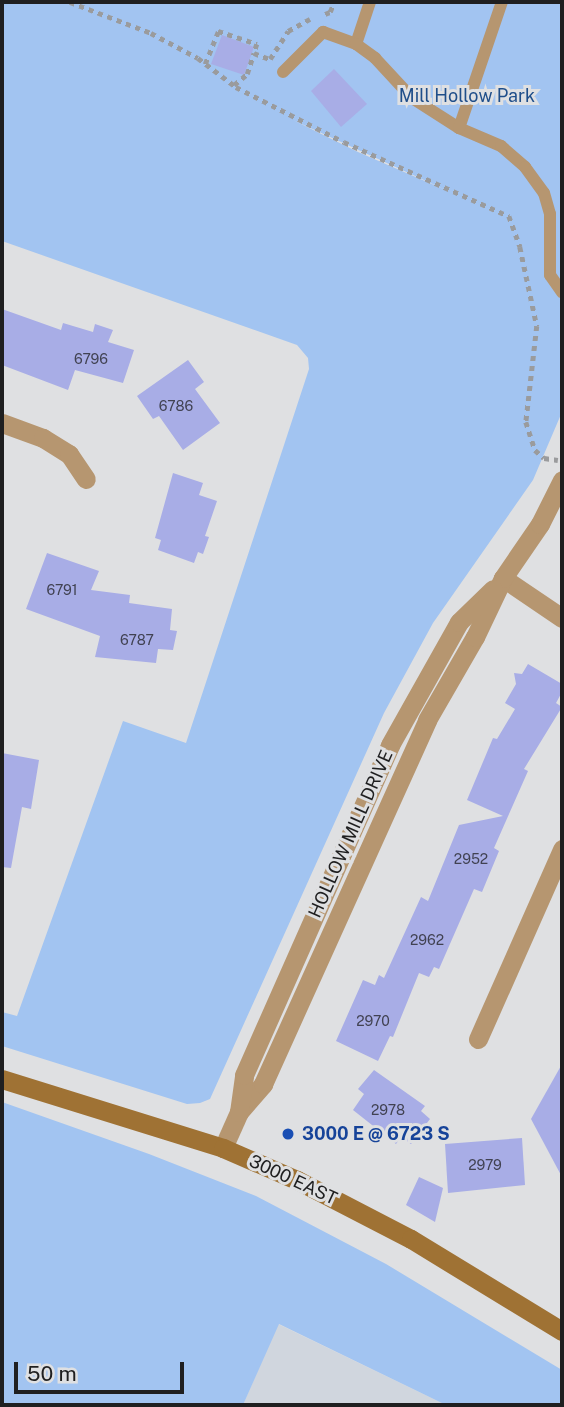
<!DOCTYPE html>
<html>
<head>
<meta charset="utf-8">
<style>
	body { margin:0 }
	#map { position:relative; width:564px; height:1407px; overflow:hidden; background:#dfe0e2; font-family:"Public Sans",sans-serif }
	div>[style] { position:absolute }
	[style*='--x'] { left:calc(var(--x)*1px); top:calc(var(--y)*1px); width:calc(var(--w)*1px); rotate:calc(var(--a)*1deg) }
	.built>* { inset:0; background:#d0d6de }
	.green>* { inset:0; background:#a2c4f1 }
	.building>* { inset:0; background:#a8ade6 }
	.path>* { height:4.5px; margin-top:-2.25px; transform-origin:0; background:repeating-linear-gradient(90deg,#9a9b9d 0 5px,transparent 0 10px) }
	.service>* { height:12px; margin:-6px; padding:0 6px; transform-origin:6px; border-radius:6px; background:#b69670 }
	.minor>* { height:19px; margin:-9.5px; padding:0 9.5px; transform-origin:9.5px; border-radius:9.5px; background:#b69670 }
	.secondary>* { height:19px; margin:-9.5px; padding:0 9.5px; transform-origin:9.5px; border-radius:9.5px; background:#9f7234 }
	.dots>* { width:19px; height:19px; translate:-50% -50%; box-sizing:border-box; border:4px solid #dfe0e2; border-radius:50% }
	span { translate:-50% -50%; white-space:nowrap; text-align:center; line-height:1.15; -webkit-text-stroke:6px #dfe0e2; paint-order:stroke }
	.number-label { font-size:14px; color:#414252 }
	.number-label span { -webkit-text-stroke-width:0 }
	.park-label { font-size:18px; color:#1f4e8a }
	.street-label { font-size:18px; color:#1f1f20 }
	.transit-label { font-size:18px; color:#164399; font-weight:700 }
	.left { translate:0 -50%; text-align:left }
	.frame { position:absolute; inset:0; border:4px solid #1f1f20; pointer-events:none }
	.scale { position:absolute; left:14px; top:1362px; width:170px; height:32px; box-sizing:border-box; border:4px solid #1f1f20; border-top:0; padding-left:9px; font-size:21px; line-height:24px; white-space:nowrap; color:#1f1f20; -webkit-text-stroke:5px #dfe0e2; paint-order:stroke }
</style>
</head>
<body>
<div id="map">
	<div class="built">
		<i style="clip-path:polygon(278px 1324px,446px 1405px,243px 1405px)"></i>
	</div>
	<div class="green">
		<i style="clip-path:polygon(evenodd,2px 2px,562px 2px,562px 412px,533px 480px,433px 623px,384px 713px,210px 1099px,200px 1103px,187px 1104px,2px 1046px,2px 1012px,17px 1016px,123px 721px,186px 743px,309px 369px,308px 358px,297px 345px,2px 241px,2px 2px,293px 120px,448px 191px,358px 152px,293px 120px)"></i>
		<i style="clip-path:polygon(2px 1102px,149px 1154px,256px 1196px,386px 1264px,562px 1370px,562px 1405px,446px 1405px,279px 1324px,243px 1405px,2px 1405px)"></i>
	</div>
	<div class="building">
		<i style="clip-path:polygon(222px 35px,254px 47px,244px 75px,211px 64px)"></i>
		<i style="clip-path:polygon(334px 69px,367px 104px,341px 127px,311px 91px)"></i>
		<i style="clip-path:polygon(2px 309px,61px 330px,63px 323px,93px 332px,95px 324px,113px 330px,108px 342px,134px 350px,123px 383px,75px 370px,68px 390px,2px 365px)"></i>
		<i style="clip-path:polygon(188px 360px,204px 382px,195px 389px,220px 423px,183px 450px,159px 416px,153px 419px,137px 396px)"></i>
		<i style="clip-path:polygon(173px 473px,203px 483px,199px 495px,217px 501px,205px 536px,209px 537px,203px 554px,198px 552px,194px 563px,158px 550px,161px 540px,155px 538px)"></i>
		<i style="clip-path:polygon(47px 553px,99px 571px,91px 590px,130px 595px,129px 603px,172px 609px,170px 630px,177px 631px,173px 650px,158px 649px,156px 663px,95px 657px,100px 636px,26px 609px)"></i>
		<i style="clip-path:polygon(528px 664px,562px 684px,562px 692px,556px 703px,562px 707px,524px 769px,528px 771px,494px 848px,499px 851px,482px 892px,474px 889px,439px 969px,434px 967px,429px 977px,419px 973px,393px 1037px,390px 1036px,378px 1061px,336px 1041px,363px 980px,375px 985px,379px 975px,384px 978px,421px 897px,428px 901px,459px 825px,503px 816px,467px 800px,493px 738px,497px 739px,515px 709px,505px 703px,516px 684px,514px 673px,522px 674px)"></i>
		<i style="clip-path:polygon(2px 753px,39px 760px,31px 809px,22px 807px,11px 868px,2px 867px)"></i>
		<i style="clip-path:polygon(562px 1064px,562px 1177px,531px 1119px)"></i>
		<i style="clip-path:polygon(374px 1070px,425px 1106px,421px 1111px,430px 1119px,411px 1144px,401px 1137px,396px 1144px,353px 1110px,364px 1094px,358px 1089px)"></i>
		<i style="clip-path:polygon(522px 1138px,525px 1185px,448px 1193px,445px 1144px)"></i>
		<i style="clip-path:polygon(419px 1177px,443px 1188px,435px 1222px,406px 1205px)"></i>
	</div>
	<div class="path">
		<i style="--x:70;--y:2;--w:87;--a:20.9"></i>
		<i style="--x:151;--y:33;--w:53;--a:28"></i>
		<i style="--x:198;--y:58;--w:48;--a:37.3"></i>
		<i style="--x:236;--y:87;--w:121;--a:27"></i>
		<i style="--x:344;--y:142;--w:181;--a:24.2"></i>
		<i style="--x:509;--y:216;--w:33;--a:70"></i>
		<i style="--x:520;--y:247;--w:81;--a:77.9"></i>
		<i style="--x:537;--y:326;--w:97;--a:96.5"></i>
		<i style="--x:526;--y:422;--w:29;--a:72"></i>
		<i style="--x:535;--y:450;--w:12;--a:42"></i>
		<i style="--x:544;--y:458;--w:14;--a:8"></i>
		<i style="--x:325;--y:14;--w:5;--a:-22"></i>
		<i style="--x:330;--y:12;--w:11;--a:-68"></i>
		<i style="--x:205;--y:64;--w:35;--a:-68"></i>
		<i style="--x:218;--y:31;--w:41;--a:18.4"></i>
		<i style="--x:257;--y:44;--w:9;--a:108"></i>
		<i style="--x:234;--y:85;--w:17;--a:-40"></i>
		<i style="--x:247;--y:74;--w:22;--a:-72"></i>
		<i style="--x:254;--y:53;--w:17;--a:21"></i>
		<i style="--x:270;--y:59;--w:33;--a:-57"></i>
		<i style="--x:288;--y:31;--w:25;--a:-29"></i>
	</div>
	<div class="service">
		<i style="--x:356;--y:44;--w:44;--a:-71.6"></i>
		<i style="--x:283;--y:72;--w:57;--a:-45"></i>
		<i style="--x:323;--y:32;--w:35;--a:20"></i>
		<i style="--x:356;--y:44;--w:24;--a:36"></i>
		<i style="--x:375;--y:58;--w:54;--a:47.2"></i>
		<i style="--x:412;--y:98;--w:56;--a:32.6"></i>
		<i style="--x:459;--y:128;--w:46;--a:23.2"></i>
		<i style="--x:501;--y:146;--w:32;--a:41"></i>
		<i style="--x:525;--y:167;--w:32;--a:54"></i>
		<i style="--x:544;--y:193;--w:22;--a:74"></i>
		<i style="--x:550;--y:214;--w:61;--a:90"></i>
		<i style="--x:550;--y:275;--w:21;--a:55"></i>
		<i style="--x:459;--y:128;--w:133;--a:-71.2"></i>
	</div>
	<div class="minor">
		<i style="--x:2;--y:423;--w:44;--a:20.1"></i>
		<i style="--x:43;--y:438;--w:31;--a:32"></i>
		<i style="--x:69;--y:454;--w:30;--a:56"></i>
		<i style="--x:503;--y:578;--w:71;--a:34.1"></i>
		<i style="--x:478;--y:1039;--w:208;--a:-66.1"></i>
		<i style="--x:239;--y:1112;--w:37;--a:-49"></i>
		<i style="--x:263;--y:1084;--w:399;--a:-65.7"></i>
		<i style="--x:427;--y:720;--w:96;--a:-60"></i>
		<i style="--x:475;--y:637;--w:65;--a:-64.6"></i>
		<i style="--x:503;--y:578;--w:65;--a:-55.6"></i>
		<i style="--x:540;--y:524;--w:49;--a:-63.4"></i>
		<i style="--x:223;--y:1148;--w:39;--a:-66"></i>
		<i style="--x:239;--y:1112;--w:37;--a:-82"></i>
		<i style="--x:244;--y:1075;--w:361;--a:-66.1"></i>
		<i style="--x:390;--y:745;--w:141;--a:-60.7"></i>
		<i style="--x:459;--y:622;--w:47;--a:-44.1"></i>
	</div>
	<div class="secondary">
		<i style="--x:2;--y:1079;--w:232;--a:17.3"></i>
		<i style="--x:223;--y:1148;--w:81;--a:23.4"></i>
		<i style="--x:297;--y:1180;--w:128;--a:27.4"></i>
		<i style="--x:411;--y:1239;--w:177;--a:31.4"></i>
	</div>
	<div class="dots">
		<i style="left:288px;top:1134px;background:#1a4fb4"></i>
	</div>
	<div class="number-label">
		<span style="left:91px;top:359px">6796</span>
		<span style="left:176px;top:406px">6786</span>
		<span style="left:62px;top:590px">6791</span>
		<span style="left:137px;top:640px">6787</span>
		<span style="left:471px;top:859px">2952</span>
		<span style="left:427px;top:940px">2962</span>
		<span style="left:373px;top:1021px">2970</span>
		<span style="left:388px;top:1110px">2978</span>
		<span style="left:485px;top:1165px">2979</span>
	</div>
	<div class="park-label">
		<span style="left:467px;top:96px">Mill Hollow Park</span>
	</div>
	<div class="street-label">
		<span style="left:351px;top:834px;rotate:-66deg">HOLLOW MILL DRIVE</span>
		<span style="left:293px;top:1180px;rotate:25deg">3000 EAST</span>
	</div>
	<div class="transit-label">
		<span class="left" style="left:302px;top:1134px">3000 E @ 6723 S</span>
	</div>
	<div class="frame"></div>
	<div class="scale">50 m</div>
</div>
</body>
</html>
